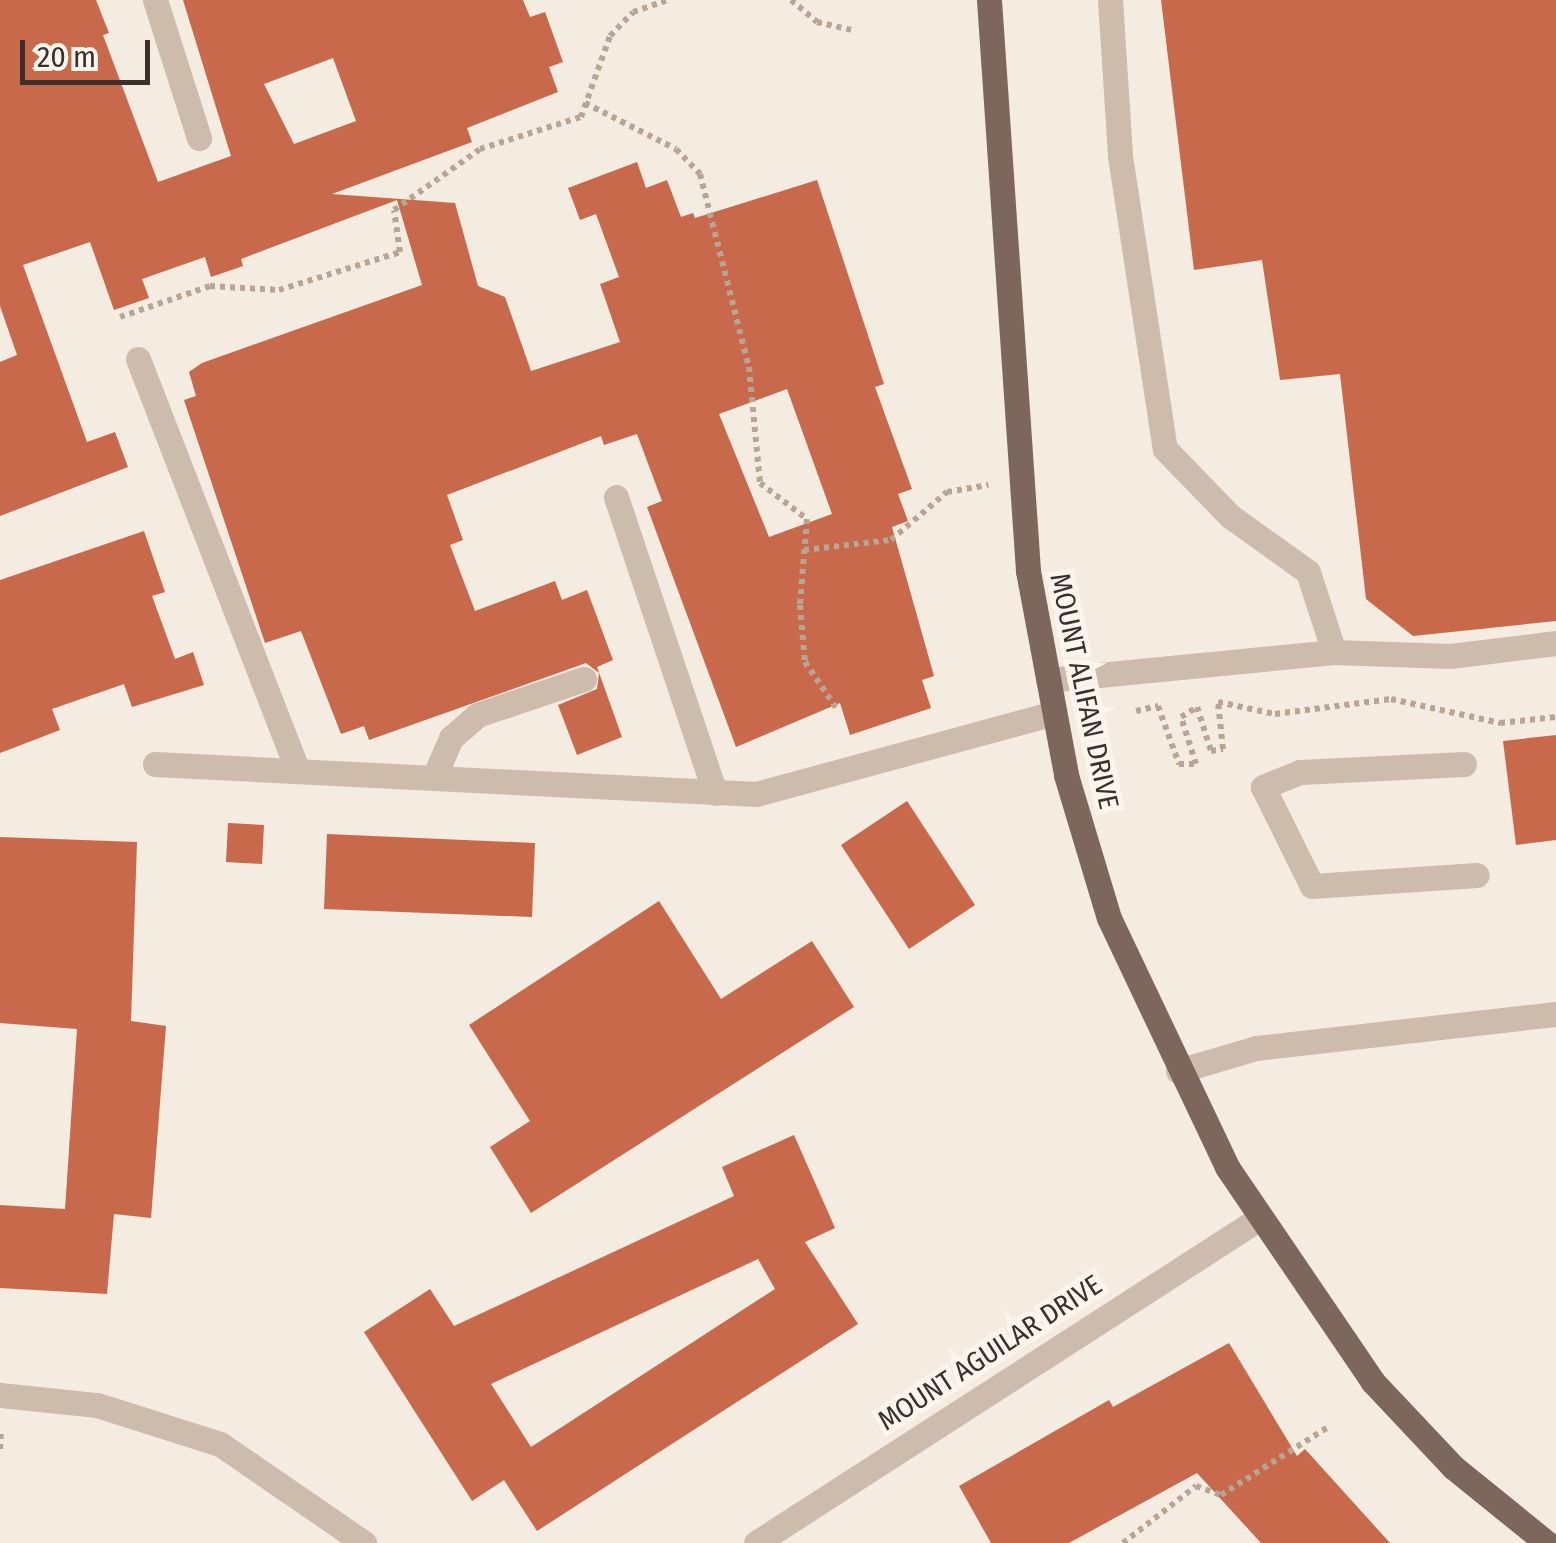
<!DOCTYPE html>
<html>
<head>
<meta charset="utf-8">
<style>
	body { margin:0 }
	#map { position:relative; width:1556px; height:1543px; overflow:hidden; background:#f4ebe1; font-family:"Fira Sans Condensed",sans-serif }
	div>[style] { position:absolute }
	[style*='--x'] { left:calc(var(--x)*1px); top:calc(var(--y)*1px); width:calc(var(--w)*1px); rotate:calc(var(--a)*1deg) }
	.building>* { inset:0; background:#c8694b }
	.path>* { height:6px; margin-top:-3px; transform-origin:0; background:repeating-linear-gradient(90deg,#b9a596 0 5px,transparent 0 10px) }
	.minor>* { height:25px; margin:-12.5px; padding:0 12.5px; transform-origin:12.5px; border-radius:12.5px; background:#cdbbac }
	.major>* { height:25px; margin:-12.5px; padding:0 12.5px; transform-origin:12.5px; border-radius:12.5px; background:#7d675c }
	span { translate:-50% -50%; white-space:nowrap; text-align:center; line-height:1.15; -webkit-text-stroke:10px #fbf5ee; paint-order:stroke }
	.street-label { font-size:28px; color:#3b302b }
	.scale { position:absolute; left:20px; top:40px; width:130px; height:45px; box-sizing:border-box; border:5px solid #3b302b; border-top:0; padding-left:12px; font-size:30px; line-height:35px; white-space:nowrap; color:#3b302b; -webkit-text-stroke:8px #fbf5ee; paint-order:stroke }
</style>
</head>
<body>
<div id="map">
	<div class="building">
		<i style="clip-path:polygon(evenodd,0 0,96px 0,109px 33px,103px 35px,158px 182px,231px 156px,183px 0,523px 0,530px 17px,545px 12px,563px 62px,549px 67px,558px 92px,467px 128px,472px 142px,332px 194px,455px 203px,478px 286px,505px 297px,531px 371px,620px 342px,600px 284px,619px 277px,596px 214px,580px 220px,568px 188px,637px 162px,646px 188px,667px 180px,681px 217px,693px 213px,695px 218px,817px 180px,884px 384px,875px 387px,912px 489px,898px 494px,908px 521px,892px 527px,934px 676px,922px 680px,931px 708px,850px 735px,840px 703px,736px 747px,647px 507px,662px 501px,637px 434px,604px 445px,601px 436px,447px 495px,463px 540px,450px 545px,475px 611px,555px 581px,562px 600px,587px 590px,613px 660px,597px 667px,622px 737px,577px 755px,558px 705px,597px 689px,599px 673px,586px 663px,369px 740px,364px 726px,341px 734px,301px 631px,265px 643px,184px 400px,196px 396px,189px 372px,202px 363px,422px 285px,397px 200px,241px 259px,243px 266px,211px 277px,205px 257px,142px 279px,149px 298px,114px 310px,90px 242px,23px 265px,87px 442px,115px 432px,128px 467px,0 516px,0 362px,17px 355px,0 306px,0 0,333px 58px,356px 121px,294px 144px,264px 84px,333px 58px,0 0,787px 389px,832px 514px,769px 537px,719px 414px,787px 389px)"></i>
		<i style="clip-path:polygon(1161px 0,1556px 0,1556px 621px,1413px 636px,1366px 599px,1340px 374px,1280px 380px,1262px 260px,1194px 270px)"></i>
		<i style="clip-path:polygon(144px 531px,165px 592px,152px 596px,175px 659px,193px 652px,204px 685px,132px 707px,124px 684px,52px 709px,60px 730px,0 753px,0 580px)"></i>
		<i style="clip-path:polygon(1556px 735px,1556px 840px,1516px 845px,1503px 741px)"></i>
		<i style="clip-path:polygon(907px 801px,975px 905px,909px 949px,841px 845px)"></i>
		<i style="clip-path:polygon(228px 823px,264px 825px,262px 864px,226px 862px)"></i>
		<i style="clip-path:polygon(327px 834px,535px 843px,532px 917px,324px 909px)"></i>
		<i style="clip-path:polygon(0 837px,137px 842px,131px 1021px,166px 1026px,151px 1218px,114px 1214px,107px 1294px,0 1288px,0 1205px,65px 1209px,77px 1029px,0 1023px)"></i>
		<i style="clip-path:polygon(659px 901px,721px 999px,812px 941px,854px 1007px,531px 1213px,490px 1147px,530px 1121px,469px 1025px)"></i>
		<i style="clip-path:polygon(evenodd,794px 1135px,835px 1228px,805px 1242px,858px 1324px,537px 1531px,504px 1480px,472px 1501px,364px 1332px,430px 1289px,454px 1326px,734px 1196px,722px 1167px,794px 1135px,758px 1259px,775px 1289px,531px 1447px,491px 1384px,758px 1259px)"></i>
		<i style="clip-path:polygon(1229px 1343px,1297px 1456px,1305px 1449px,1390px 1543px,1261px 1543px,1197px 1473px,1069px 1543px,991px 1543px,959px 1486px,1109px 1400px,1113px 1407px)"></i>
	</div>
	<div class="path">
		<i style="--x:791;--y:0;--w:34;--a:40"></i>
		<i style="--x:817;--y:22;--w:35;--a:13"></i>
		<i style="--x:585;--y:103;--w:102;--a:26.8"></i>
		<i style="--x:676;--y:149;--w:35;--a:46"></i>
		<i style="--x:700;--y:174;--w:199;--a:75.8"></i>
		<i style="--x:749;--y:367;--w:117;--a:84.6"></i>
		<i style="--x:760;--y:483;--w:59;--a:37.5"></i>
		<i style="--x:807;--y:519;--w:86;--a:94.7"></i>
		<i style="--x:800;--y:605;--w:57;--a:85"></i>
		<i style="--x:805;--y:662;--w:60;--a:55.8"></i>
		<i style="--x:120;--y:317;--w:95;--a:-19"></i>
		<i style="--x:210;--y:286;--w:69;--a:3.3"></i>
		<i style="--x:279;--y:290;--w:127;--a:-17.4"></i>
		<i style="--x:400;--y:252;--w:42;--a:-98.1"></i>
		<i style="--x:394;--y:210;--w:105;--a:-35.3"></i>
		<i style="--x:480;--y:149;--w:106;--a:-17.6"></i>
		<i style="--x:581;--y:117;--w:86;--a:-70.3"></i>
		<i style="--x:610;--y:36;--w:33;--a:-46"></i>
		<i style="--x:633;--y:12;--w:36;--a:-19"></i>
		<i style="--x:804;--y:550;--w:88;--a:-6.6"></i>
		<i style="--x:891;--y:540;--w:74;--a:-40.6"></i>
		<i style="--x:947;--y:492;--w:42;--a:-9.7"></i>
		<i style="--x:1136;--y:711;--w:23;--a:-13"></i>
		<i style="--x:1158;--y:706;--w:62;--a:70.1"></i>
		<i style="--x:1179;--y:764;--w:17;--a:0"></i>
		<i style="--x:1196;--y:764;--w:49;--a:-107.7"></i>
		<i style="--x:1181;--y:717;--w:19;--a:-32"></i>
		<i style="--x:1197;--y:707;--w:46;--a:72.3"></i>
		<i style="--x:1211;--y:751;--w:12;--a:-9"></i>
		<i style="--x:1223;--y:749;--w:47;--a:-96.1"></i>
		<i style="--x:1218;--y:702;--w:58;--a:11.9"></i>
		<i style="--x:1275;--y:714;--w:117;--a:-7.4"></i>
		<i style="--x:1391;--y:699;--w:112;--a:12.4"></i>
		<i style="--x:1500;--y:723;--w:56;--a:-6.1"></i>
		<i style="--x:0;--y:1449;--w:20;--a:-87"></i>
		<i style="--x:1123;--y:1543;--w:93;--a:-38"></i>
		<i style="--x:1196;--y:1486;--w:27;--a:20"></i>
		<i style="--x:1221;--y:1495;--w:127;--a:-32.4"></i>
	</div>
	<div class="minor">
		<i style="--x:155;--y:0;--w:145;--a:72.3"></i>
		<i style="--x:1110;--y:0;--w:156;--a:86.3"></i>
		<i style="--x:1120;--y:156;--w:296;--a:81.3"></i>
		<i style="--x:1165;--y:449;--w:93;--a:45.9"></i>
		<i style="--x:1230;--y:516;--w:96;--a:35.7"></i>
		<i style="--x:1308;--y:572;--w:84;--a:72"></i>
		<i style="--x:138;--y:359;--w:440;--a:68.8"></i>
		<i style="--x:616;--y:497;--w:312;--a:71.5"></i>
		<i style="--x:1048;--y:680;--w:287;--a:-5.6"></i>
		<i style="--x:1334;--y:652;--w:116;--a:2"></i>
		<i style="--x:1450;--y:656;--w:107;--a:-7"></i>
		<i style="--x:155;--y:764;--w:602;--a:2.86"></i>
		<i style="--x:756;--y:794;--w:309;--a:-15.2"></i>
		<i style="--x:1464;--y:764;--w:164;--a:177.2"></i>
		<i style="--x:1300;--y:772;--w:40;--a:158"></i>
		<i style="--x:1263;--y:787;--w:110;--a:63.7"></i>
		<i style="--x:1312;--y:886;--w:165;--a:-3.8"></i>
		<i style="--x:434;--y:777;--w:43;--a:-66.4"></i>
		<i style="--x:451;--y:738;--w:35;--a:-41"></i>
		<i style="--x:477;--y:715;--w:113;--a:-18.6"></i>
		<i style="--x:1178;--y:1071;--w:81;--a:-16.4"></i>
		<i style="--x:1256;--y:1048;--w:302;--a:-6.5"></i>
		<i style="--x:0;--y:1395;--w:98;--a:5.9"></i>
		<i style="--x:97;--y:1405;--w:129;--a:17.6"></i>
		<i style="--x:220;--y:1444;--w:175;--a:34.5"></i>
		<i style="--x:756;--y:1543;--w:600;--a:-32.82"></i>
	</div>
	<div class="major">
		<i style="--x:989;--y:0;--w:572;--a:86.09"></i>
		<i style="--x:1028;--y:571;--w:208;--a:79.4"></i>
		<i style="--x:1066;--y:775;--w:149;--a:73.3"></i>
		<i style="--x:1109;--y:918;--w:276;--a:64.6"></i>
		<i style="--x:1227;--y:1167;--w:260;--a:55.8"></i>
		<i style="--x:1373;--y:1382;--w:117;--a:46.7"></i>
		<i style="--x:1453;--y:1467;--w:121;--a:39"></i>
	</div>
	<div class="street-label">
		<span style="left:1084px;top:691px;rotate:78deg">MOUNT ALIFAN DRIVE</span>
		<span style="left:990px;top:1353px;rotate:-33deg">MOUNT AGUILAR DRIVE</span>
	</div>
	<div class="scale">20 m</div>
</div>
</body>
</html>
